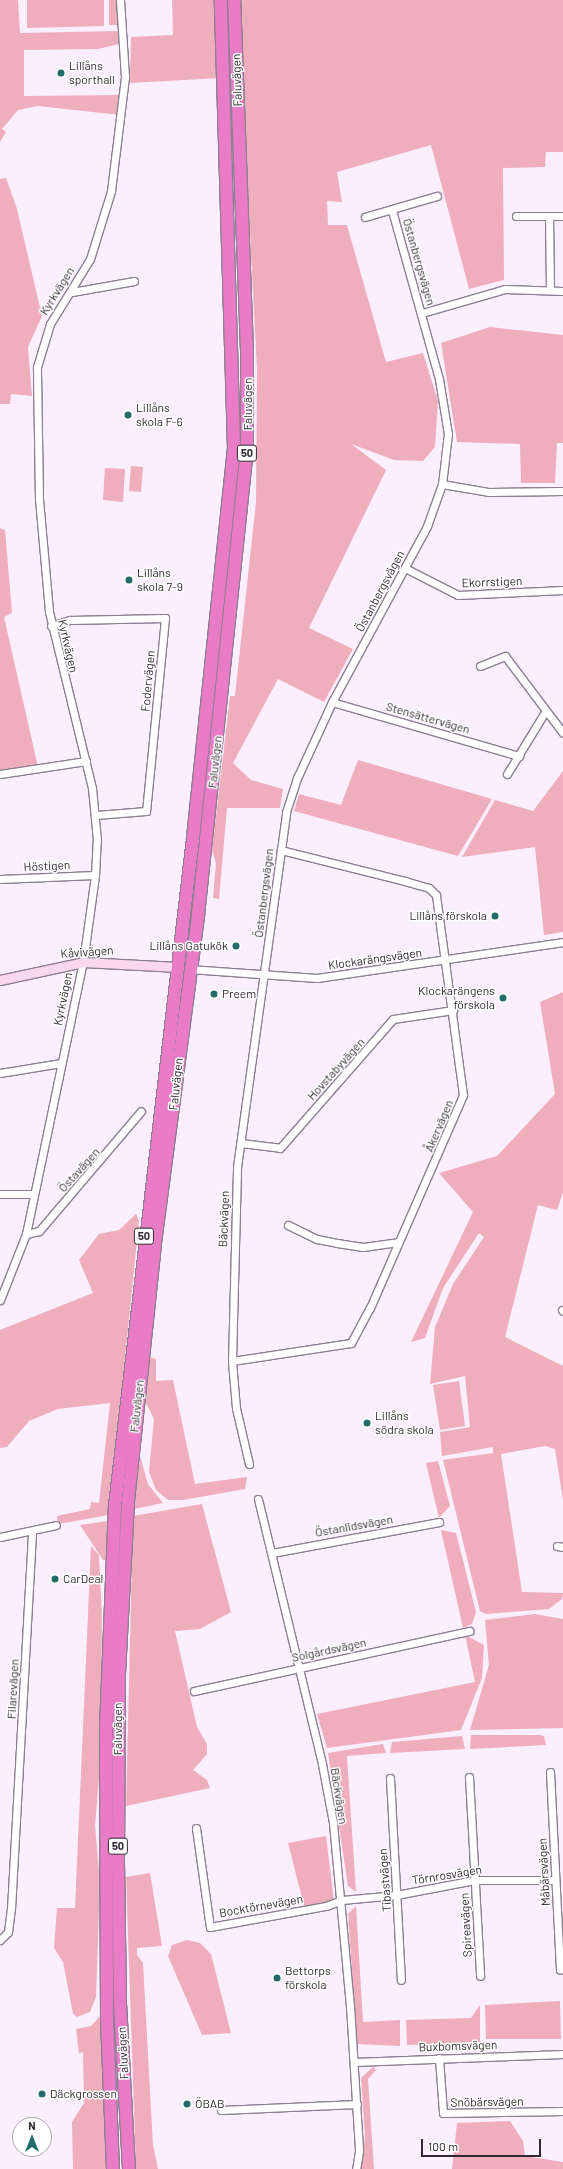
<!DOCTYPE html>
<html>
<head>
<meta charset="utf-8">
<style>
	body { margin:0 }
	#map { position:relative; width:563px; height:2169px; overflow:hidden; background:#faeeff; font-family:Barlow,sans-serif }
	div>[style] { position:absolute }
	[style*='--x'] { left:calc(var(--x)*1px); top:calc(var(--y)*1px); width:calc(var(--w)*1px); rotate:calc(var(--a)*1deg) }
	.green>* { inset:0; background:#eeaebb }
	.roads { filter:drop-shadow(1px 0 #8c7f92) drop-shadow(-1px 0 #8c7f92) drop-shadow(0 1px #8c7f92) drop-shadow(0 -1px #8c7f92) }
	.street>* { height:7px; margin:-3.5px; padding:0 3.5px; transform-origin:3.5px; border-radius:3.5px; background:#fff }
	.secondary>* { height:9px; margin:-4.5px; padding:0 4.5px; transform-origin:4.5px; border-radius:4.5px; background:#f9d7ee }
	.highway>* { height:12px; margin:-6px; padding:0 6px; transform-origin:6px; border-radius:6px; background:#ea7bc7 }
	.dots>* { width:11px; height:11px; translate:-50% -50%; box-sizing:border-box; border:2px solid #fff; border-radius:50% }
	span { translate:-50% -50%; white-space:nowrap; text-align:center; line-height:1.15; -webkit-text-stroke:3px #fff; paint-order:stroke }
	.shield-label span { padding:1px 3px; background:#fff; border:1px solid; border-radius:3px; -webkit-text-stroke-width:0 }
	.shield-label { font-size:11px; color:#302a32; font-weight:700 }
	.poi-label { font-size:12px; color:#302a32 }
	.left { translate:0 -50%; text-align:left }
	.right { translate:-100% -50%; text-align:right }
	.street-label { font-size:12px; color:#302a32 }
	.north { position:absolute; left:12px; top:2117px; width:40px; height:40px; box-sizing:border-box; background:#fff; border:1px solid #acaaad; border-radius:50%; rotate:0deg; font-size:11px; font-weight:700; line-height:16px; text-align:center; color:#302a32 }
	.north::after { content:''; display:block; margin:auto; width:14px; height:18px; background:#216c68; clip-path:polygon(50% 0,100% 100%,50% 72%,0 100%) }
	.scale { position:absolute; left:421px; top:2139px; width:120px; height:18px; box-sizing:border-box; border:2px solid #302a32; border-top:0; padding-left:5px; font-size:12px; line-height:14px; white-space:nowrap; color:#302a32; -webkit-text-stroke:3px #fff; paint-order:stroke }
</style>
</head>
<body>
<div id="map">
	<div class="green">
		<i style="clip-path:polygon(0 0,18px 0,20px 33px,118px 31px,119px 44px,98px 49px,24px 50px,24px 96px,120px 95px,120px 115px,38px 106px,18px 110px,2px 129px,6px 132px,0 142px)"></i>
		<i style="clip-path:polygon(27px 0,104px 0,104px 26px,27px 28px)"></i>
		<i style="clip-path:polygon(109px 0,117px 0,118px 25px,109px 25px)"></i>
		<i style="clip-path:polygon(172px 0,217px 0,220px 78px,130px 83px,131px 37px,173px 35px)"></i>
		<i style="clip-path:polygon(238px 0,563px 0,563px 152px,546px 152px,545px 167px,503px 168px,504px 280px,469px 289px,431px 145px,337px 172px,342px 202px,327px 201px,328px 225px,347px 225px,386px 362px,423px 353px,438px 401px,435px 447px,423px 461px,394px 460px,351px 444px,386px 470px,309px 628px,353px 649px,324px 702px,278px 679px,233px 763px,251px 780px,283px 789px,280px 808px,227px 808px,219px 899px,213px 898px,216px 863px,212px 850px,230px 696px,235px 696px,256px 502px,257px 370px)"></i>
		<i style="clip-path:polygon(6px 178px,17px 209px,42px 316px,28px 347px,32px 396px,11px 394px,10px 404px,0 404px,0 179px)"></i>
		<i style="clip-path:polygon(490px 327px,563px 335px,563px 443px,557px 443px,555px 483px,521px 483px,520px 444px,457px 442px,441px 343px)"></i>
		<i style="clip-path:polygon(131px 466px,143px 467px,141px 492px,129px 491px)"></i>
		<i style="clip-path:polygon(105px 468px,125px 469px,123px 502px,103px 500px)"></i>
		<i style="clip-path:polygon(0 528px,5px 530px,12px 613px,4px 617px,38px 767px,0 770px)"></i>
		<i style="clip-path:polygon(358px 760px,492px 799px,458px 856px,294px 811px,299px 794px,341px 805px)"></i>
		<i style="clip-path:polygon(563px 771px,563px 932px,544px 935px,535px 847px,462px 857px,495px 800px,533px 811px)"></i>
		<i style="clip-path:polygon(563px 992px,563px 1192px,557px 1210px,538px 1205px,505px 1337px,563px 1366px,563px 1500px,555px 1449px,545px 1446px,501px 1454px,522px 1592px,563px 1593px,562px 1599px,549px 1609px,486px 1614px,480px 1611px,443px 1460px,493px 1453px,493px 1447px,442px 1456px,440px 1432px,470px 1427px,465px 1376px,430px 1384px,435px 1327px,453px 1284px,484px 1237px,479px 1233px,443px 1288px,425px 1338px,411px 1342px,473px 1212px,439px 1173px,497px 1156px,555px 1094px,540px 1002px)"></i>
		<i style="clip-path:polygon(136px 1214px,139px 1221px,109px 1515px,58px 1524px,57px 1516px,90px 1509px,91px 1502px,99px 1503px,110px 1403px,58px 1409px,29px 1421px,7px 1447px,0 1448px,0 1330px,93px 1293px,79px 1260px,99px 1234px,119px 1230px)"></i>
		<i style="clip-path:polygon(149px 1357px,156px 1359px,156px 1381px,173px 1380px,195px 1484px,247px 1477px,245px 1489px,183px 1500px,168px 1500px,156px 1490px,149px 1472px,154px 1419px,144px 1399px)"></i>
		<i style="clip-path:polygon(459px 1381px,465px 1426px,440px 1430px,433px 1385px)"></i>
		<i style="clip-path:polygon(140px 1456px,148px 1484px,163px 1503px,134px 1509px)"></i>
		<i style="clip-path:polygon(438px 1461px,450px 1506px,439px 1518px,426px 1463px)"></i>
		<i style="clip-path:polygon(202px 1504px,231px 1612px,200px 1629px,175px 1631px,197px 1727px,207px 1744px,207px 1754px,193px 1770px,207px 1780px,210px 1788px,126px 1806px,133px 1516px)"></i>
		<i style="clip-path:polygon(108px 1521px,106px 1560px,103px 1560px,80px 1525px)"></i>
		<i style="clip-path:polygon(441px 1530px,456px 1533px,476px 1612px,472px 1624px,463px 1628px)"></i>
		<i style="clip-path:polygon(91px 1546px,99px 1555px,102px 1618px,100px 1768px,95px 1825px,100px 1883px,96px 1997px,90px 2012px,77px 2017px,73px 2014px,63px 1962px,54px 1948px,57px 1908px,75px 1908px)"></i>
		<i style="clip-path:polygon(535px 1614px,563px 1619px,563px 1728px,470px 1730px,489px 1665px,485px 1620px)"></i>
		<i style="clip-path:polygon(465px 1635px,484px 1645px,482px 1678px,461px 1730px,327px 1748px,317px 1714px,475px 1682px)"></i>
		<i style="clip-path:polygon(471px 1735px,540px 1735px,544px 1736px,546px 1745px,470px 1749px)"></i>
		<i style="clip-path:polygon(462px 1736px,465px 1749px,390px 1753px,392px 1742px)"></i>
		<i style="clip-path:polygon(383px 1744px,386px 1753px,347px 1756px,356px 1892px,348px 1886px,328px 1753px)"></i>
		<i style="clip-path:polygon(326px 1836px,334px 1901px,304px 1906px,288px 1843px)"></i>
		<i style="clip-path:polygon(150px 1873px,162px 1946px,137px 1948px,137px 1955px,143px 1963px,153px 2145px,158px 2169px,136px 2169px,126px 1877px)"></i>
		<i style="clip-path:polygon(356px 1906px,363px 2022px,400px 2020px,400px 2046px,357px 2044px,348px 1914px)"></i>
		<i style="clip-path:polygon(187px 1940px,200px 1943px,211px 1954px,231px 2033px,202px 2035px,168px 1956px,172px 1945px)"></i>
		<i style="clip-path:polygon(560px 2001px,561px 2039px,486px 2039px,485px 2005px)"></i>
		<i style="clip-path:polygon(480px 2005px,480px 2042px,407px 2045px,406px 2020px,471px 2018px)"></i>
		<i style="clip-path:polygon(100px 2016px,109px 2169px,73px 2169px,72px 2122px,84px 2103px,83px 2052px,79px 2053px,76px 2029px,91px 2026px)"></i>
		<i style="clip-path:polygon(373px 2067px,376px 2070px,368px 2079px,374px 2169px,360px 2169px,365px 2138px,361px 2078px)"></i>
		<i style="clip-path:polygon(510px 2121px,523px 2141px,525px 2156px,563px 2162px,563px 2169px,452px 2169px,457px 2123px)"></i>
	</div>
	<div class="roads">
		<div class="street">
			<i style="--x:516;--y:216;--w:47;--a:0"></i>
			<i style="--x:549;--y:216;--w:73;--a:89.2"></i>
			<i style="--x:365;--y:217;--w:75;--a:-16.3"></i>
			<i style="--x:72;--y:292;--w:63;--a:-10.1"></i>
			<i style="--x:422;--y:313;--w:86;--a:-16.1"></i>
			<i style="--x:505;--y:289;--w:58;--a:2"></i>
			<i style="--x:442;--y:484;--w:48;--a:9.7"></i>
			<i style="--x:489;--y:492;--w:74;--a:-0.8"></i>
			<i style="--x:405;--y:568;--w:59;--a:27"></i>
			<i style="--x:458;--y:595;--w:105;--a:-2.7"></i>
			<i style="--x:51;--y:626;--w:20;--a:-18"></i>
			<i style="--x:70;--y:620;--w:95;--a:-1.2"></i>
			<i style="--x:165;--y:618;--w:194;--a:95.6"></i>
			<i style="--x:146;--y:811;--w:50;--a:175.4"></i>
			<i style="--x:480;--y:666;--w:27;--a:-22"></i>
			<i style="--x:505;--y:656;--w:96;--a:53"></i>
			<i style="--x:332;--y:702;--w:195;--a:16.1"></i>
			<i style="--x:0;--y:774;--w:87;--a:-8.6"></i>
			<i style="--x:507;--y:774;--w:73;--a:-58.5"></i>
			<i style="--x:0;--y:879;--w:95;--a:-2.4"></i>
			<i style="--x:189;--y:969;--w:128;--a:4"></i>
			<i style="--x:317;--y:978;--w:249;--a:-8.3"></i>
			<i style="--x:0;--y:1073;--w:62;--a:-9.3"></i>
			<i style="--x:241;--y:1143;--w:39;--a:7"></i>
			<i style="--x:280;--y:1148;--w:171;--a:-48.8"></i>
			<i style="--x:393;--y:1019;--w:61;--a:-8.5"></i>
			<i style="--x:0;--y:1194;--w:34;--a:0"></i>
			<i style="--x:288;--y:1225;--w:32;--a:26"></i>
			<i style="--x:317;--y:1239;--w:20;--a:11"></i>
			<i style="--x:337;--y:1243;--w:26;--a:9"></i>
			<i style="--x:363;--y:1247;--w:35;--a:-8"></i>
			<i style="--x:26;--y:1234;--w:13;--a:-13"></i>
			<i style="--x:39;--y:1231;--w:157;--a:-49.6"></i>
			<i style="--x:0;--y:1300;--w:71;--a:-68.5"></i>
			<i style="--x:26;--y:1234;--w:278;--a:-78.2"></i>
			<i style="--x:83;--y:962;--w:88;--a:-82.1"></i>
			<i style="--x:95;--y:875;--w:35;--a:-87"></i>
			<i style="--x:97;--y:840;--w:52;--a:-95.5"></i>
			<i style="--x:92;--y:788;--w:182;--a:-103.7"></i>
			<i style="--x:49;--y:611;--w:112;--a:-95.1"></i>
			<i style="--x:39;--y:499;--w:132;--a:-90.9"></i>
			<i style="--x:37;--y:367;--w:45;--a:-73.2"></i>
			<i style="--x:50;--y:324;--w:76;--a:-58.4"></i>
			<i style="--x:90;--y:259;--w:71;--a:-72.8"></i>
			<i style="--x:111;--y:191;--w:115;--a:-83"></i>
			<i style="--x:125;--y:77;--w:77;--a:-93.7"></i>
			<i style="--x:562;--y:1310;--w:1;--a:45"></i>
			<i style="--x:232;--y:1361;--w:120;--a:-8.6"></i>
			<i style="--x:351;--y:1343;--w:40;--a:-62"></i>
			<i style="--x:370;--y:1308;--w:232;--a:-66.4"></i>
			<i style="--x:463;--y:1095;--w:202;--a:-97.7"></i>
			<i style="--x:436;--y:895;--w:10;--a:-135"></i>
			<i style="--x:429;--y:888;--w:25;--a:-164"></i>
			<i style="--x:405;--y:881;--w:128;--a:-166"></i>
			<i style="--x:249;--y:1464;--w:57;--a:-103.1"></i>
			<i style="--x:236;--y:1408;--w:47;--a:-94.9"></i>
			<i style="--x:232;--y:1361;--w:194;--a:-88.5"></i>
			<i style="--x:237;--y:1167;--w:358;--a:-82.1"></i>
			<i style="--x:286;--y:812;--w:38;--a:-72"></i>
			<i style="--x:298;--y:776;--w:81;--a:-65.3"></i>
			<i style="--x:332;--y:702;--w:200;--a:-61.6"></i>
			<i style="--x:427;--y:526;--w:45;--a:-70.3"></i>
			<i style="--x:442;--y:484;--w:26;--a:-83"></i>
			<i style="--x:445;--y:458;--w:24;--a:-83"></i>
			<i style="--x:448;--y:434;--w:56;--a:-99.3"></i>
			<i style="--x:439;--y:379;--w:174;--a:-105.6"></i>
			<i style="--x:258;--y:1499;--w:273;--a:76.4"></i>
			<i style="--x:322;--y:1764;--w:60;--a:79.4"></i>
			<i style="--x:333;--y:1823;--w:184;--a:84.7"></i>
			<i style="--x:350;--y:2006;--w:145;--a:86.4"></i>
			<i style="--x:359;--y:2151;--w:18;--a:99"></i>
			<i style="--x:0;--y:1537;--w:57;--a:-12.1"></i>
			<i style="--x:557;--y:1546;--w:6;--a:9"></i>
			<i style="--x:272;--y:1553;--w:170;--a:-10.5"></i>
			<i style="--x:194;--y:1691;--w:282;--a:-12.3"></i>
			<i style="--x:550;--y:1772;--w:198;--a:87.1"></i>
			<i style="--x:469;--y:1777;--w:199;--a:86.8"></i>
			<i style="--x:390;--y:1778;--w:202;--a:86.9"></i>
			<i style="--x:196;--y:1828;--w:100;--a:82"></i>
			<i style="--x:210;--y:1927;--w:118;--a:-10.3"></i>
			<i style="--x:326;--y:1906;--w:17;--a:-21"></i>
			<i style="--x:342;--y:1900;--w:54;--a:-5.3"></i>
			<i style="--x:396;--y:1895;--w:80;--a:-10.8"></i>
			<i style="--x:475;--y:1880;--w:80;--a:0"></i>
			<i style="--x:0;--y:1940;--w:11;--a:-45"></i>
			<i style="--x:8;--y:1932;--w:23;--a:-83"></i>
			<i style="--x:11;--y:1909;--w:378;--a:-86.8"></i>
			<i style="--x:439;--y:2058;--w:55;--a:85.8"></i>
			<i style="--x:443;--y:2113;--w:120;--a:-1"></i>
			<i style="--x:354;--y:2062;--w:209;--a:-2.2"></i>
			<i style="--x:221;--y:2110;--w:136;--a:-2.5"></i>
		</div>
		<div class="secondary">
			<i style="--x:0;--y:980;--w:85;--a:-12.2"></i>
			<i style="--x:83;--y:962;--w:95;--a:3"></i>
		</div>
		<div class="highway">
			<i style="--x:113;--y:2169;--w:151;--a:-92.3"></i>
			<i style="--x:107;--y:2018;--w:289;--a:-90.2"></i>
			<i style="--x:106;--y:1729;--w:224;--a:-87.7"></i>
			<i style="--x:115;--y:1505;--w:672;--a:-83.33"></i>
			<i style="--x:193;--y:838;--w:392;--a:-84"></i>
			<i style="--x:234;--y:448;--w:448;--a:-91.7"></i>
			<i style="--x:129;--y:2169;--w:164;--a:-93.1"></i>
			<i style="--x:120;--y:2005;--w:144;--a:-90.8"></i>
			<i style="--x:118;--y:1861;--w:187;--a:-89.7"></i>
			<i style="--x:119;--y:1674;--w:173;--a:-87"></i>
			<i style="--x:128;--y:1501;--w:259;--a:-84"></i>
			<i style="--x:155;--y:1243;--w:331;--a:-82.5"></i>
			<i style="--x:198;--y:915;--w:469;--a:-84"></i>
			<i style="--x:247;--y:449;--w:98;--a:-90"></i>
			<i style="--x:247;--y:351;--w:351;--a:-92.1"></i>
		</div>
	</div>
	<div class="dots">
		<i style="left:61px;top:73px;background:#216c68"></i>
		<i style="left:128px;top:415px;background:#216c68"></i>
		<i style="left:129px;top:580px;background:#216c68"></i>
		<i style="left:495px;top:916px;background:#216c68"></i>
		<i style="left:236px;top:946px;background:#216c68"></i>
		<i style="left:214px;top:994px;background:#216c68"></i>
		<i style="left:503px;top:998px;background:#216c68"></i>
		<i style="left:367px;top:1423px;background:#216c68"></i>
		<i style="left:55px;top:1579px;background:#216c68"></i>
		<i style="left:277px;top:1978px;background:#216c68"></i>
		<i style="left:42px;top:2094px;background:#216c68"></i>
		<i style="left:187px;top:2104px;background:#216c68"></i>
	</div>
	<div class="shield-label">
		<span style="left:247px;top:453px">50</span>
		<span style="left:144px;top:1236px">50</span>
		<span style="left:118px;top:1846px">50</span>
	</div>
	<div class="poi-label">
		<span class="left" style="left:69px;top:73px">Lillåns<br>sporthall</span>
		<span class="left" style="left:136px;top:415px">Lillåns<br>skola F-6</span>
		<span class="left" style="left:137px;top:580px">Lillåns<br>skola 7-9</span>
		<span class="right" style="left:487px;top:916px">Lillåns förskola</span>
		<span class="right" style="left:228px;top:946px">Lillåns Gatukök</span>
		<span class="right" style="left:495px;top:998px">Klockarängens<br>förskola</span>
		<span class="left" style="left:222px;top:994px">Preem</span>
		<span class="left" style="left:375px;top:1423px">Lillåns<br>södra skola</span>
		<span class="left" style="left:63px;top:1579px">CarDeal</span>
		<span class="left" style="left:285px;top:1978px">Bettorps<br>förskola</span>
		<span class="left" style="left:50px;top:2094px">Däckgrossen</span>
		<span class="left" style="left:195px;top:2104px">ÖBAB</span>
	</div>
	<div class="street-label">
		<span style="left:237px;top:80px;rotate:-92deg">Faluvägen</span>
		<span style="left:419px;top:262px;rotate:74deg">Östanbergsvägen</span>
		<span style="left:57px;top:291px;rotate:-58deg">Kyrkvägen</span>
		<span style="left:248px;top:404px;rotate:-90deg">Faluvägen</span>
		<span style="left:492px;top:582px;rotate:-2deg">Ekorrstigen</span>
		<span style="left:380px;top:591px;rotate:-62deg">Östanbergsvägen</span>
		<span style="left:68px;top:646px;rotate:77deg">Kyrkvägen</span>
		<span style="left:148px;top:681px;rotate:-85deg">Fodervägen</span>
		<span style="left:428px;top:718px;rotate:16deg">Stensättervägen</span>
		<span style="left:215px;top:762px;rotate:-84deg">Faluvägen</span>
		<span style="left:47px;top:866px;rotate:-3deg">Höstigen</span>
		<span style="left:264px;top:893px;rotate:-83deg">Östanbergsvägen</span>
		<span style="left:87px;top:952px;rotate:-4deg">Kåvivägen</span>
		<span style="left:375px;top:959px;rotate:-8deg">Klockarängsvägen</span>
		<span style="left:63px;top:999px;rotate:-78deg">Kyrkvägen</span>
		<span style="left:336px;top:1069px;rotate:-48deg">Hovstabyvägen</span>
		<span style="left:176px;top:1084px;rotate:-84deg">Faluvägen</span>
		<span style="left:439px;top:1126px;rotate:-67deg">Åkervägen</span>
		<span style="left:79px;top:1170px;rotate:-48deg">Östavägen</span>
		<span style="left:224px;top:1219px;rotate:-88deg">Bäckvägen</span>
		<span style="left:137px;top:1406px;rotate:-84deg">Faluvägen</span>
		<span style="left:354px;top:1526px;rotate:-10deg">Östanlidsvägen</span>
		<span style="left:329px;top:1650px;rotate:-12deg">Solgårdsvägen</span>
		<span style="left:13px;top:1689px;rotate:-87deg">Filarevägen</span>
		<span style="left:118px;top:1729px;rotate:-90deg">Faluvägen</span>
		<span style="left:339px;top:1796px;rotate:81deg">Bäckvägen</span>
		<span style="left:544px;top:1872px;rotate:-93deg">Måbärsvägen</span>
		<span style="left:447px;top:1875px;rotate:-9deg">Törnrosvägen</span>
		<span style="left:385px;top:1880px;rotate:-94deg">Tibastvägen</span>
		<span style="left:261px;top:1906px;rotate:-10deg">Bocktörnevägen</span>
		<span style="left:466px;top:1925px;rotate:-93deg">Spireavägen</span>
		<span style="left:458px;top:2046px;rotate:-2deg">Buxbomsvägen</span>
		<span style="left:123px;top:2053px;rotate:-93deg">Faluvägen</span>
		<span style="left:487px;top:2102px;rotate:-1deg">Snöbärsvägen</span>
	</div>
	<div class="north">N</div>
	<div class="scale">100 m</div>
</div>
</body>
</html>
